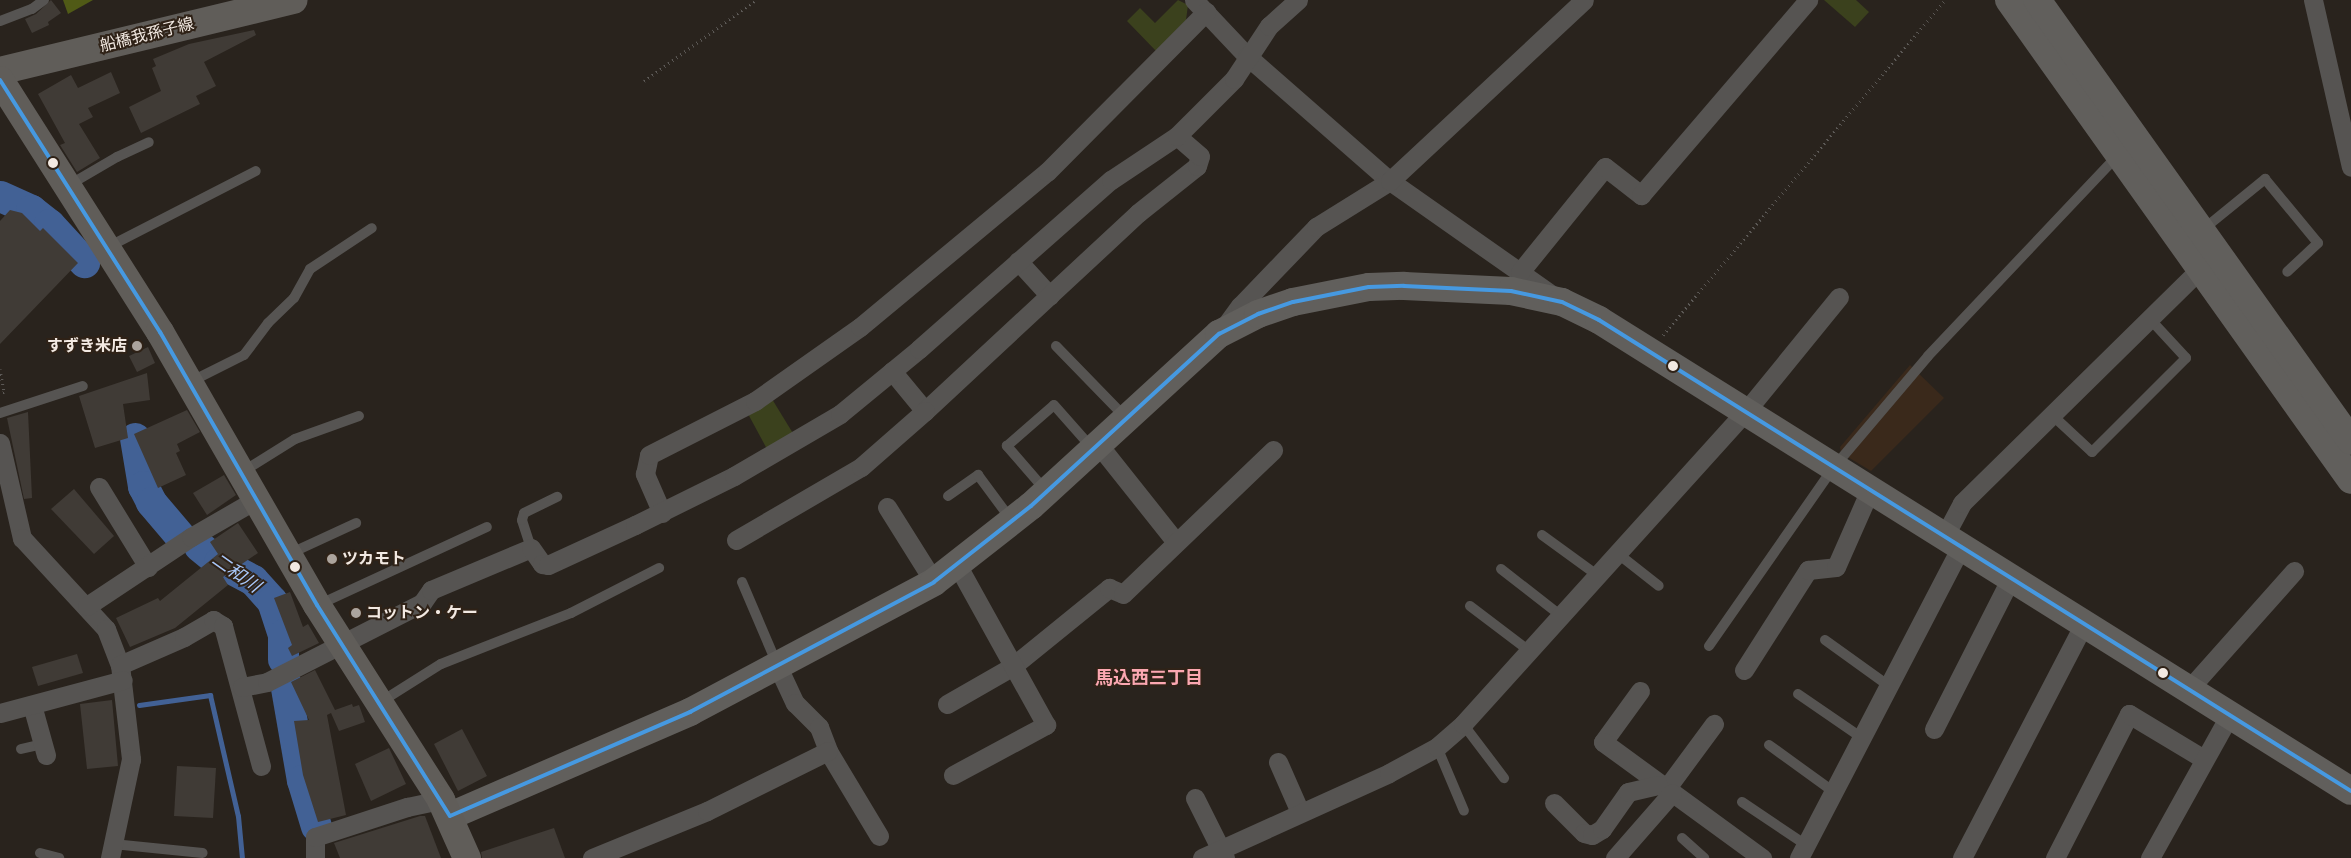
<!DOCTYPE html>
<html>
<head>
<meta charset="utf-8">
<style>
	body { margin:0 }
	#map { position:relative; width:2351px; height:858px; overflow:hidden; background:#29231d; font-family:"DM Sans","Noto Sans JP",sans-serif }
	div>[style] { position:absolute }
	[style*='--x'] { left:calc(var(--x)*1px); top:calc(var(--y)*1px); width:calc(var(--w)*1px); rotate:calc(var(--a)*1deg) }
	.built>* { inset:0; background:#3a291b }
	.green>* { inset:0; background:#3b411d }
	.forest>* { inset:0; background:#505a16 }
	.stream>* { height:5px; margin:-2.5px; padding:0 2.5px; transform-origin:2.5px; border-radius:2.5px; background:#426195 }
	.river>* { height:31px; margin:-15.5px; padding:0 15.5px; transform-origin:15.5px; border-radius:15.5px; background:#426195 }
	.building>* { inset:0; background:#403b36 }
	.path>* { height:3px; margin-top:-1.5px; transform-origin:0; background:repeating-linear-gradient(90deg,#5c5956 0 1px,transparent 0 5px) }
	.lane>* { height:10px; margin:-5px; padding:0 5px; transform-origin:5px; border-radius:5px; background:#565452 }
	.street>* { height:19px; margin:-9.5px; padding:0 9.5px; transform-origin:9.5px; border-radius:9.5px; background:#565452 }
	.secondary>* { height:28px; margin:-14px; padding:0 14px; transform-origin:14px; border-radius:14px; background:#615f5c }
	.primary>* { height:28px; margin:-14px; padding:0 14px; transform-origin:14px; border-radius:14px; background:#605d59 }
	.bus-1>* { height:4px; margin:-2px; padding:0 2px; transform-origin:2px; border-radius:2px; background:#4699e1 }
	.dots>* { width:14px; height:14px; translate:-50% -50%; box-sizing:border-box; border:2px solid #2f2217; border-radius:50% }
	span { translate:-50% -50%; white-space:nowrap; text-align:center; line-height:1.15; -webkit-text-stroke:4px #2f2217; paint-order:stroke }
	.street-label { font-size:16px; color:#f2e9e2 }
	.poi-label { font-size:16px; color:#f2e9e2; font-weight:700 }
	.right { translate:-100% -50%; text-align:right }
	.left { translate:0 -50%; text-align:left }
	.water-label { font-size:18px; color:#a9c8fa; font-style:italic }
	.neighbourhood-label { font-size:18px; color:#fba7b1; font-weight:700 }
</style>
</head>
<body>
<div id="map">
	<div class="built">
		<i style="clip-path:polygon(1910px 365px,1944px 398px,1871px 471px,1841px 453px,1840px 447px)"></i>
	</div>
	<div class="green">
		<i style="clip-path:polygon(1178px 0,1188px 5px,1186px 20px,1156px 51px,1127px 21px,1140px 8px,1155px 23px)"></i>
		<i style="clip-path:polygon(1824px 0,1856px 0,1869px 12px,1855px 27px)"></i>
		<i style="clip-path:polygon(772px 399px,794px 435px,768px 451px,747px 412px)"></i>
	</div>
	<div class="forest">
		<i style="clip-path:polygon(63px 0,93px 0,68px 14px)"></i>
	</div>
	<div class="stream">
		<i style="--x:139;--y:705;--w:72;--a:-8"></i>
		<i style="--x:210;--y:695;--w:124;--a:77"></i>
		<i style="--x:238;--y:816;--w:42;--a:84.6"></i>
	</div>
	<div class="river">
		<i style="--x:0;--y:196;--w:34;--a:24"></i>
		<i style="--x:31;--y:210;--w:23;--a:38"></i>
		<i style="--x:49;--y:224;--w:52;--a:47.4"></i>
		<i style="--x:135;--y:438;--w:49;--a:80.5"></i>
		<i style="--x:143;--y:486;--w:18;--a:63"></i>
		<i style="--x:151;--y:502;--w:43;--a:49.7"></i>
		<i style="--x:199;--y:546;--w:26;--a:39"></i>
		<i style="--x:219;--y:562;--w:38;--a:28"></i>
		<i style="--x:253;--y:580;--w:28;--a:48"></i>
		<i style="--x:272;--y:601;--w:35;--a:72"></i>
		<i style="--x:283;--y:634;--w:25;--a:90"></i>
		<i style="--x:285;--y:682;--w:99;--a:80.2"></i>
		<i style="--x:302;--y:780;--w:48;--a:73.1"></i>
	</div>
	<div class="building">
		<i style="clip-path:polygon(51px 0,61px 13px,48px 22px,49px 25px,32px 33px,25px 19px,36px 14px)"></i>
		<i style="clip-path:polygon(254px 30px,256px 35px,204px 62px,216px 86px,196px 96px,200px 104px,141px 133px,129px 107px,161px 91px,152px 68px,156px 66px,153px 59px,189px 44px)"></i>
		<i style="clip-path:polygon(111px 72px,120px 93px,88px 108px,93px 117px,79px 124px,100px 158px,77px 172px,60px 145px,65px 143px,38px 94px,71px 75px,78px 88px)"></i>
		<i style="clip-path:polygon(10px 210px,22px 213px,40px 231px,43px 228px,78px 263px,0 344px,0 221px)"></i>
		<i style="clip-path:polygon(148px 347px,155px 363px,137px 372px,129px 356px)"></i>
		<i style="clip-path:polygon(147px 373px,150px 400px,123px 404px,128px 438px,95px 448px,79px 396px)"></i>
		<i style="clip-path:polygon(187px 410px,200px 432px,177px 444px,180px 451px,176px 453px,186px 475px,158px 488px,134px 434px)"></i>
		<i style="clip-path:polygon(28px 412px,32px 498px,24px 499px,7px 418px)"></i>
		<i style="clip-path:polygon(224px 475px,236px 495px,207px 515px,193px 493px)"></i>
		<i style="clip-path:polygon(74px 489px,114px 536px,94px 554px,51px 509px)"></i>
		<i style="clip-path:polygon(238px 523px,258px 553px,223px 577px,228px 585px,175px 628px,130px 647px,116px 618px,158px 598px,160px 601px,218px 554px,210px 542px)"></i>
		<i style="clip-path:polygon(290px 592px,303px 627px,308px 624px,319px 643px,292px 656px,288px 648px,292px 645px,274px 598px)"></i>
		<i style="clip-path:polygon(77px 654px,83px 673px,38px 686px,32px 667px)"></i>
		<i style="clip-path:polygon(315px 670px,335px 710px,352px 704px,353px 707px,359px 705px,365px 722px,339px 731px,331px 713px,327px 715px,346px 815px,318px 822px,303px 775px,294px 721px,309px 720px,291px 682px)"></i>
		<i style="clip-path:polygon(112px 700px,118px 766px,87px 769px,80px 704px)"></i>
		<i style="clip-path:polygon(462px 729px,487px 776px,458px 791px,434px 744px)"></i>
		<i style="clip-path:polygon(389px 748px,406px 784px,371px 801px,355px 764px)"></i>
		<i style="clip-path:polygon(177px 766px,216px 768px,213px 818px,174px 816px)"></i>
		<i style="clip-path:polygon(420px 816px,425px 816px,441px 858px,340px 858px,334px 843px)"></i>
		<i style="clip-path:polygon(554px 828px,565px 858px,482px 858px,481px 852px)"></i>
	</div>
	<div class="path">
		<i style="--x:644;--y:81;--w:138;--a:-35.9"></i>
		<i style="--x:1663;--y:335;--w:438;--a:-49.9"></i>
		<i style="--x:0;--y:369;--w:23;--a:80"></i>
		<i style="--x:4;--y:392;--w:4;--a:153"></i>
	</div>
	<div class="lane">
		<i style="--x:0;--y:21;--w:34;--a:-21"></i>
		<i style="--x:32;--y:9;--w:15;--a:-37"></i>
		<i style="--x:69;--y:185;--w:56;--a:-30.3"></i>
		<i style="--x:117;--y:157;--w:35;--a:-25"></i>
		<i style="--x:2211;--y:223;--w:70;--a:-39.2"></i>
		<i style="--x:2265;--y:179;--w:83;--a:50.4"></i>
		<i style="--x:2318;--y:243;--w:42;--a:136.9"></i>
		<i style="--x:108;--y:247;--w:166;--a:-27.2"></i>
		<i style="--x:1056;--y:346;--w:99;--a:45.8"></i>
		<i style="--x:190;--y:382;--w:60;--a:-26.6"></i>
		<i style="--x:244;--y:355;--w:40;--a:-53"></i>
		<i style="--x:268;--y:323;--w:36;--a:-44"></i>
		<i style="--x:294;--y:298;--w:33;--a:-61"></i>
		<i style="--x:310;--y:269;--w:74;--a:-33.5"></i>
		<i style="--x:0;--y:413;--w:87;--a:-18"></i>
		<i style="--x:2051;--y:414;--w:56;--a:42.8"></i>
		<i style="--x:2092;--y:452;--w:133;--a:-45"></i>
		<i style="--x:2186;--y:358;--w:56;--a:-132.8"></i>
		<i style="--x:242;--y:472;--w:62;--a:-31.9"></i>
		<i style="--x:295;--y:439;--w:68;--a:-19.8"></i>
		<i style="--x:1046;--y:491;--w:60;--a:-130.9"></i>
		<i style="--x:1007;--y:446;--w:62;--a:-41.1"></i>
		<i style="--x:1054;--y:405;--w:57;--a:48.5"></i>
		<i style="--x:948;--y:496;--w:37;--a:-35"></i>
		<i style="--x:978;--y:475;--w:57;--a:53.5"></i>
		<i style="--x:1542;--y:535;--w:68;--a:36"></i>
		<i style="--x:531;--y:548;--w:29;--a:-108"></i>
		<i style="--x:522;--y:520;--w:7;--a:-74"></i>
		<i style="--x:524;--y:513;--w:37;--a:-26"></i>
		<i style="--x:1617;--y:553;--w:53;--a:38.2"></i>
		<i style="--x:289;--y:554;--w:74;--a:-24.8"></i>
		<i style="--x:1501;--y:569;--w:75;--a:37.9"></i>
		<i style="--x:742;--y:582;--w:89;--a:66.9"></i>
		<i style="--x:318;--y:605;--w:186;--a:-24.8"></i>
		<i style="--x:1470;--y:606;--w:73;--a:37.2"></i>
		<i style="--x:1825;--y:640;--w:79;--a:35.7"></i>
		<i style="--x:1709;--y:646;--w:218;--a:-55.1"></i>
		<i style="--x:1834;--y:467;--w:145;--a:-49.7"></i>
		<i style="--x:1928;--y:356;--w:275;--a:-46.6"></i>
		<i style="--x:1798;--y:694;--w:78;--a:34.5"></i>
		<i style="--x:379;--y:703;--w:73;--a:-32.2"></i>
		<i style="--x:441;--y:664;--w:140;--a:-21.4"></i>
		<i style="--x:571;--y:613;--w:99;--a:-27.1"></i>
		<i style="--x:1463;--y:724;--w:68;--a:52.8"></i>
		<i style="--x:1769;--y:745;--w:80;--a:35.9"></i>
		<i style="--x:1437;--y:747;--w:69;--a:67.1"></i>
		<i style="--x:21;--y:749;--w:23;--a:-13"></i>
		<i style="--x:1742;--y:802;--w:77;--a:33.9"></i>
		<i style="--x:1682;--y:838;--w:30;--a:42"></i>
		<i style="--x:113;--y:844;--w:90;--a:5.7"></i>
		<i style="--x:40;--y:853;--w:20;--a:15"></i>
	</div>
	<div class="street">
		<i style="--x:1194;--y:0;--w:77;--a:46.6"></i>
		<i style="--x:1247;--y:56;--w:190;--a:41.2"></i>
		<i style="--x:1390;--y:181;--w:202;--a:35.1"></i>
		<i style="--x:2313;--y:0;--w:171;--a:77.2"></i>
		<i style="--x:1018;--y:261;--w:47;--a:47.6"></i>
		<i style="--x:1520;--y:272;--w:135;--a:-51"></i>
		<i style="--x:1605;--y:167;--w:46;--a:37.9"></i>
		<i style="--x:1641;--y:195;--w:257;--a:-49.4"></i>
		<i style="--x:1223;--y:329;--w:29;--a:-54"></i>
		<i style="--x:1240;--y:306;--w:110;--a:-46.1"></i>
		<i style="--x:1316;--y:227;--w:87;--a:-31.9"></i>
		<i style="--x:1390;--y:181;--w:265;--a:-43"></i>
		<i style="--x:892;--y:371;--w:52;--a:50.5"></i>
		<i style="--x:925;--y:411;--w:291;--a:-42.9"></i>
		<i style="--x:1138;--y:213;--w:75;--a:-38.5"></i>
		<i style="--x:1197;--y:166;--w:10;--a:-73"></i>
		<i style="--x:1200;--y:156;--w:30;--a:-139"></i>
		<i style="--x:0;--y:443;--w:98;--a:77"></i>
		<i style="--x:22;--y:538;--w:124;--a:47.3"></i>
		<i style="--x:106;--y:629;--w:39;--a:69"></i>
		<i style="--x:120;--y:665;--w:95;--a:83.3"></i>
		<i style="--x:131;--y:759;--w:101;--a:102"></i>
		<i style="--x:1098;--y:444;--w:125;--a:51.5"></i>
		<i style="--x:99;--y:487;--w:94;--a:58.5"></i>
		<i style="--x:887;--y:507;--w:89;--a:57.9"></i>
		<i style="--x:662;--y:513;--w:43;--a:-113.6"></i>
		<i style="--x:645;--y:474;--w:19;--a:-78"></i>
		<i style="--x:649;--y:455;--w:119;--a:-27"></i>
		<i style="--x:755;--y:401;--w:128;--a:-35.2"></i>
		<i style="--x:860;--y:327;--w:243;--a:-39.7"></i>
		<i style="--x:1047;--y:172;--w:226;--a:-45.2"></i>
		<i style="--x:1944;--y:537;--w:38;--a:-62"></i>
		<i style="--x:1962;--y:503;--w:322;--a:-44.5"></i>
		<i style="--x:736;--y:540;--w:145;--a:-30.3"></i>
		<i style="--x:861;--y:467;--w:85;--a:-41.2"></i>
		<i style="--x:87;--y:606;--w:125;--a:-33.6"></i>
		<i style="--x:191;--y:537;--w:74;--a:-30"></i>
		<i style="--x:120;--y:665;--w:70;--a:-23.6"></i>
		<i style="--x:184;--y:637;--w:34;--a:-30"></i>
		<i style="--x:213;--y:620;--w:12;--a:31"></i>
		<i style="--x:223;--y:626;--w:145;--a:74.8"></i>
		<i style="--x:778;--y:667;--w:40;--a:65"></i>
		<i style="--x:795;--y:703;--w:34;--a:45"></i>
		<i style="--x:819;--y:727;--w:26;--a:69"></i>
		<i style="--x:828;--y:751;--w:99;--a:59"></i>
		<i style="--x:1744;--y:670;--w:119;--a:-57.4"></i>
		<i style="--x:1808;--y:570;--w:28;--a:-6"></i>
		<i style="--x:1836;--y:567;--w:84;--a:-66.2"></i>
		<i style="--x:242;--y:687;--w:25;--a:-11"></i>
		<i style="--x:267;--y:682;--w:174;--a:-27"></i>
		<i style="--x:422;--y:603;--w:16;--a:-55"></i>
		<i style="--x:431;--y:590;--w:108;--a:-22.8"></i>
		<i style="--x:531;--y:548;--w:19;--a:55"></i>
		<i style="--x:542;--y:564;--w:6;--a:9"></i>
		<i style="--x:548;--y:565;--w:96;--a:-24.7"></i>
		<i style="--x:635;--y:525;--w:110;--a:-26.3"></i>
		<i style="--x:734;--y:476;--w:123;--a:-30.3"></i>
		<i style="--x:840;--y:414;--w:102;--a:-39.4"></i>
		<i style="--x:919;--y:349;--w:256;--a:-41.4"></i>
		<i style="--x:1111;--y:180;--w:79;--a:-33.7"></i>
		<i style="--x:1177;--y:136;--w:81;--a:-45"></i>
		<i style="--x:1234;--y:79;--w:64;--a:-56.6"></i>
		<i style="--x:1269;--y:26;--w:39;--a:-42"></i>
		<i style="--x:2189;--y:689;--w:158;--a:-48.3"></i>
		<i style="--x:1640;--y:691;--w:63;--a:126"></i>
		<i style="--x:1603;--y:742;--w:197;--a:36.1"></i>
		<i style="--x:947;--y:704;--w:76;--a:-29.9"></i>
		<i style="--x:1013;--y:666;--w:124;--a:-39.1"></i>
		<i style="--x:1109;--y:588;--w:15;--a:23"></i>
		<i style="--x:1123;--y:594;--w:208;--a:-43.8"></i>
		<i style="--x:32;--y:705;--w:52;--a:74.4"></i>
		<i style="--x:0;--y:713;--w:127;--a:-15"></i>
		<i style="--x:1934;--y:729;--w:169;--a:-63"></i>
		<i style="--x:1278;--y:762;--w:55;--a:66.3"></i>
		<i style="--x:953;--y:775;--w:106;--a:-28.3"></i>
		<i style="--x:1046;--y:725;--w:182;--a:-119"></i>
		<i style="--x:1666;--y:789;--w:81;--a:-53.6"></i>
		<i style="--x:1195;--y:798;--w:67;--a:63.4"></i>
		<i style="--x:1554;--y:803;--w:42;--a:45"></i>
		<i style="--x:1584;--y:833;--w:8;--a:14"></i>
		<i style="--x:1592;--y:835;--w:12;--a:-31"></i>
		<i style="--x:1602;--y:829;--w:45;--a:-54.9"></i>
		<i style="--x:1628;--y:792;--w:31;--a:-13"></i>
		<i style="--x:315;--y:858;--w:21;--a:-90"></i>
		<i style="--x:315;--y:837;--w:97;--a:-18.1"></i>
		<i style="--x:407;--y:807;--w:35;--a:-12"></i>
		<i style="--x:592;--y:858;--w:124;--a:-22.2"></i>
		<i style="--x:707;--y:811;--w:135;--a:-26.4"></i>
		<i style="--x:1202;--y:858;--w:205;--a:-24.4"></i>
		<i style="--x:1389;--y:773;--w:55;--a:-28.4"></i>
		<i style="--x:1437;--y:747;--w:35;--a:-41"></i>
		<i style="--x:1463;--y:724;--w:422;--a:-47.9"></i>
		<i style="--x:1746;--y:411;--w:147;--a:-50.8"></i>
		<i style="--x:1615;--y:858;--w:86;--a:-48.8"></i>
		<i style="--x:1799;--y:858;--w:351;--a:-62.5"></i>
		<i style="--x:1962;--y:858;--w:264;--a:-62.5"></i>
		<i style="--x:2055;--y:858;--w:162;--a:-62.8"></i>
		<i style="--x:2129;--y:714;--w:87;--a:31"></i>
		<i style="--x:2150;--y:858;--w:165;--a:-60.9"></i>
	</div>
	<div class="secondary">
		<i style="--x:2009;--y:0;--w:589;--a:54.53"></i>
		<i style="--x:2037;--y:0;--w:541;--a:54.55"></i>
		<i style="--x:450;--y:816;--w:262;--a:-23.4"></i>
		<i style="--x:690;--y:712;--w:276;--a:-28"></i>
		<i style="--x:934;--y:582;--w:123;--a:-38.1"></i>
		<i style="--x:1031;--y:506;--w:255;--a:-42.5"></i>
		<i style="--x:1219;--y:334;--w:44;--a:-27.1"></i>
		<i style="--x:1258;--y:314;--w:37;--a:-19"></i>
		<i style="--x:1293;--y:302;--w:77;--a:-11.2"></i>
		<i style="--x:1369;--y:287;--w:35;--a:-2"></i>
		<i style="--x:1404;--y:286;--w:107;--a:2.7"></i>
		<i style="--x:1511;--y:291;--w:52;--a:12.2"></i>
		<i style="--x:1562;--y:302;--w:41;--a:25.9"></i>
		<i style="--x:1599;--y:320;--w:887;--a:32.06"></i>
	</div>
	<div class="primary">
		<i style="--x:0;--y:71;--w:302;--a:-13.6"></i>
		<i style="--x:0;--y:80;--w:299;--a:57.6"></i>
		<i style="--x:160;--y:332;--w:315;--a:60.1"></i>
		<i style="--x:317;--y:605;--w:231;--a:57.5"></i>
		<i style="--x:441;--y:800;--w:64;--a:65.9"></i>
	</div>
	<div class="bus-1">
		<i style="--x:0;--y:80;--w:299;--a:57.6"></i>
		<i style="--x:160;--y:332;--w:315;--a:60.1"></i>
		<i style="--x:317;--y:605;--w:249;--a:57.8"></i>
		<i style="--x:450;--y:816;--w:262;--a:-23.4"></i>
		<i style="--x:690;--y:712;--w:276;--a:-28"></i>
		<i style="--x:934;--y:582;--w:123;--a:-38.1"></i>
		<i style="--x:1031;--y:506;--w:255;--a:-42.5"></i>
		<i style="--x:1219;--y:334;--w:44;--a:-27.1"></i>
		<i style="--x:1258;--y:314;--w:37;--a:-19"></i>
		<i style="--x:1293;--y:302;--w:77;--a:-11.2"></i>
		<i style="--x:1369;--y:287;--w:35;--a:-2"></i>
		<i style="--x:1404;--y:286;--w:107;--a:2.7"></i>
		<i style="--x:1511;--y:291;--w:52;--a:12.2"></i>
		<i style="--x:1562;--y:302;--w:41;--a:25.9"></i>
		<i style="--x:1599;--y:320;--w:887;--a:32.06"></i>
	</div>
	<div class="dots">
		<i style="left:53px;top:163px;background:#f2e9e2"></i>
		<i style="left:137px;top:346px;background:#aca49d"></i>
		<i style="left:1673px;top:366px;background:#f2e9e2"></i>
		<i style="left:332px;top:559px;background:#aca49d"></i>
		<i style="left:295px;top:567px;background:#f2e9e2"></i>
		<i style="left:356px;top:613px;background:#aca49d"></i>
		<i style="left:2163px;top:673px;background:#f2e9e2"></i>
	</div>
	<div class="street-label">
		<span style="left:147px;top:35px;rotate:-14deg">船橋我孫子線</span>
	</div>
	<div class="poi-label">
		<span class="right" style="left:127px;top:346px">すずき米店</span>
		<span class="left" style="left:342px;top:559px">ツカモト</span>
		<span class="left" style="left:366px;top:613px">コットン・ケー</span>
	</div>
	<div class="water-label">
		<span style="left:236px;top:573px;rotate:35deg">二和川</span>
	</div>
	<div class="neighbourhood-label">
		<span style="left:1149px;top:678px">馬込西三丁目</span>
	</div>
</div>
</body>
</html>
